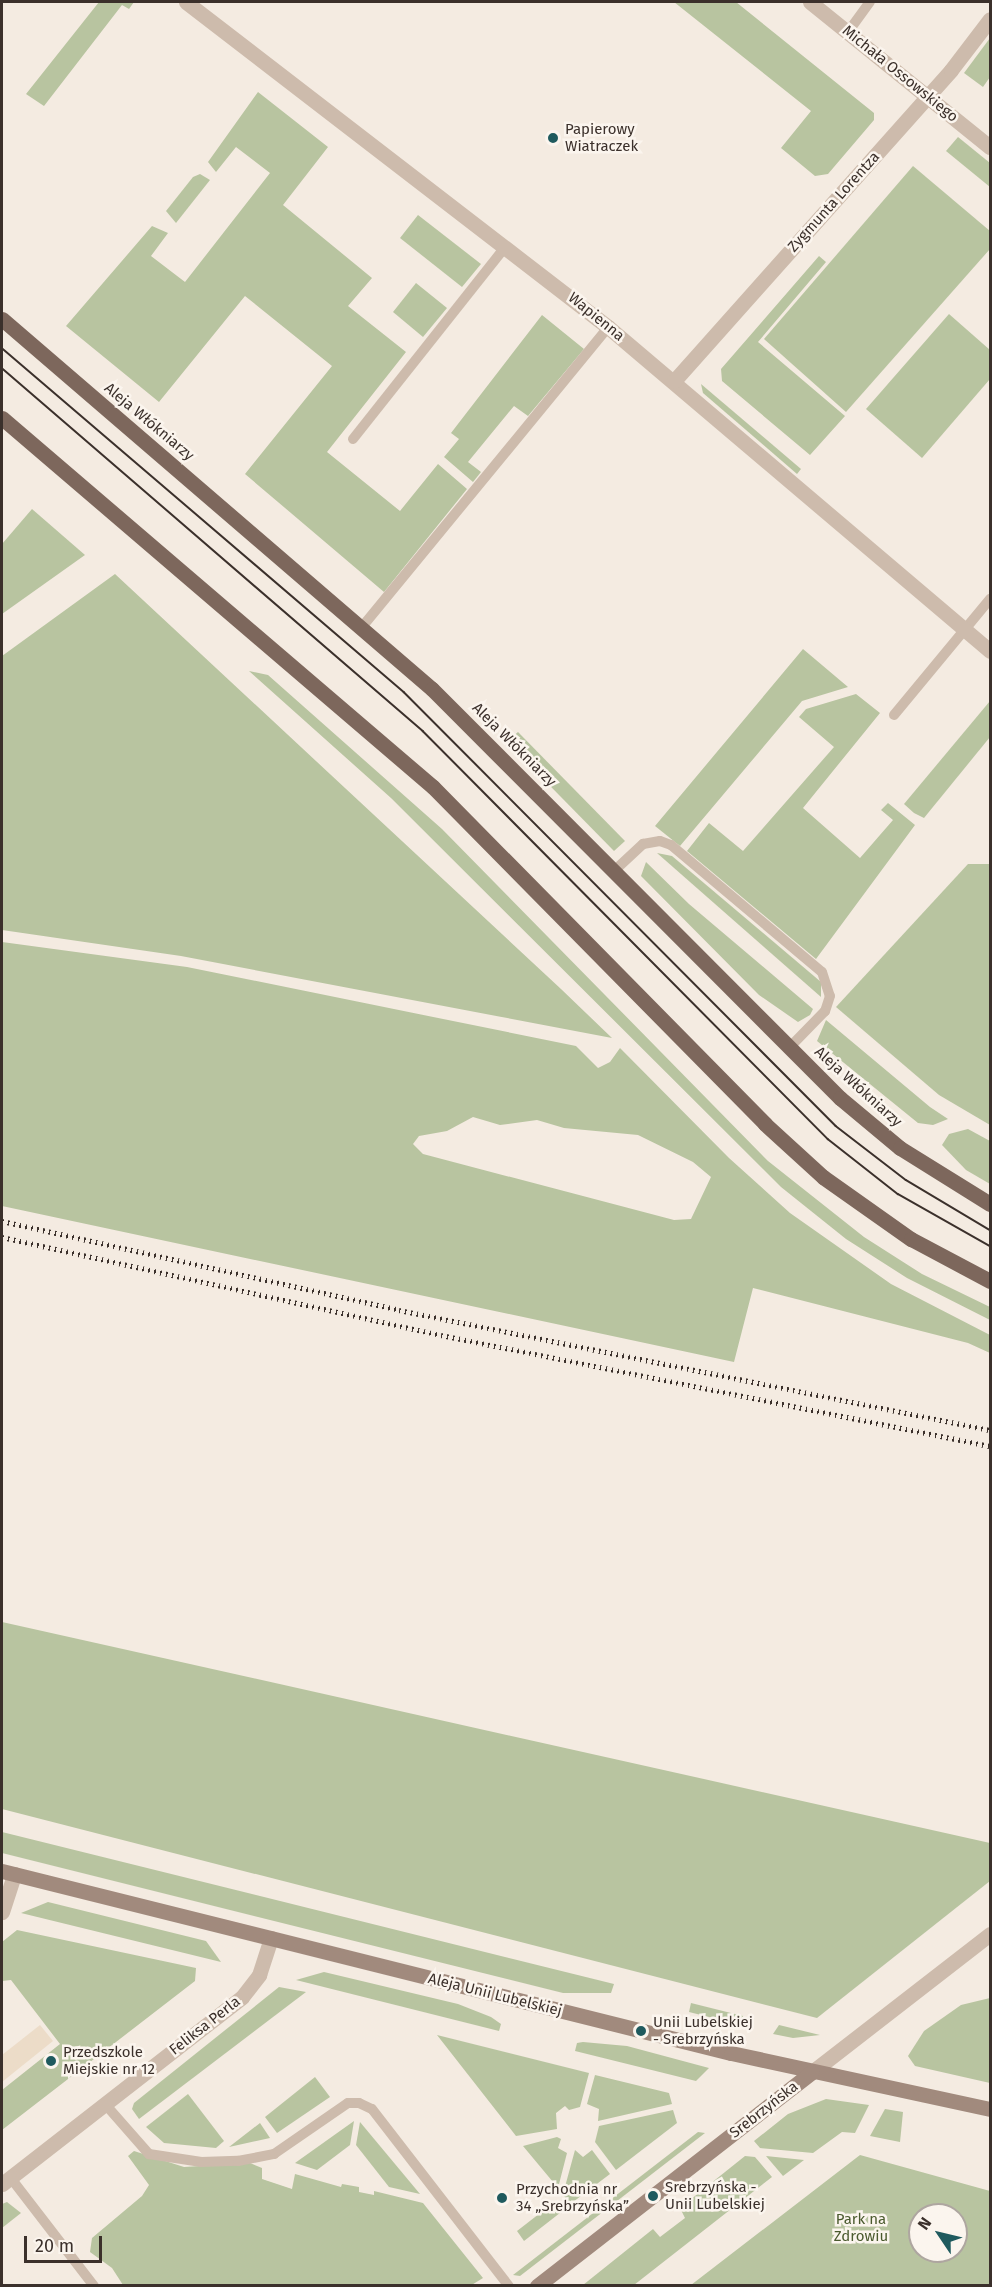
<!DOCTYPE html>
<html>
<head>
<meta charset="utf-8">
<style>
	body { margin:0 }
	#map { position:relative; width:992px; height:2287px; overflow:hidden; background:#f4ebe1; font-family:"Fira Sans",sans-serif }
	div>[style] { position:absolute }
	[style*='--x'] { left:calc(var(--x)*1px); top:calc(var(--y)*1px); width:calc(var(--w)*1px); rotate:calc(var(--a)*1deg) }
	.green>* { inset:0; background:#b8c4a0 }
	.plaza>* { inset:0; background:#ecdcc8 }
	.lane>* { height:10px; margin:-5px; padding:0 5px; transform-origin:5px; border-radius:5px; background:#cdbbac }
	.street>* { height:15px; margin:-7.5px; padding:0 7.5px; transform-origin:7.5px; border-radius:7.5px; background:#cdbbac }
	.secondary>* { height:15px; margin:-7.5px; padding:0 7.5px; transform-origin:7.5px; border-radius:7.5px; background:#a18a7d }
	.primary>* { height:15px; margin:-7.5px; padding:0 7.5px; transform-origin:7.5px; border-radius:7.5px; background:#7d675c }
	.tram>* { height:1.5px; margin:-0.75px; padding:0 0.75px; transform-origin:0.75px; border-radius:0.75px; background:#3b302b }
	.rail>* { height:4.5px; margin-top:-2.25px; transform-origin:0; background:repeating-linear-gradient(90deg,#3b302b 0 1.5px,transparent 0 6px) }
	.dots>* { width:16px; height:16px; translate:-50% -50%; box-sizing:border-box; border:3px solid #fbf5ee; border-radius:50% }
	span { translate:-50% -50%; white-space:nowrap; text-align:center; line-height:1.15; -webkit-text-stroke:5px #fbf5ee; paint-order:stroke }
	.street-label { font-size:15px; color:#3b302b }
	.poi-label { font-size:15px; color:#3b302b }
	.left { translate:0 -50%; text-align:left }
	.park-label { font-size:15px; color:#4a5a2e }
	.frame { position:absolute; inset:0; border:3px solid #3b302b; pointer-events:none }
	.north { position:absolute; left:908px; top:2203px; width:60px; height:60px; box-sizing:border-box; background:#fbf5ee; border:2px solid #aea6a0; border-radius:50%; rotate:305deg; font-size:16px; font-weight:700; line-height:24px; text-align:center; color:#3b302b }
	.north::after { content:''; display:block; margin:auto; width:21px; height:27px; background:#1f5a5e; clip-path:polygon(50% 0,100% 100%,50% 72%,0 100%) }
	.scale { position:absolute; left:24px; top:2236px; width:78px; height:27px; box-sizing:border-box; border:3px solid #3b302b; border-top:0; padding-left:8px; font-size:18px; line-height:21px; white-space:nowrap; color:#3b302b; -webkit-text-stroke:4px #fbf5ee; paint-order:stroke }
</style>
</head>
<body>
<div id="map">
	<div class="green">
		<i style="clip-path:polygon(99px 2px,134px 2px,129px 9px,122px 5px,44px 106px,26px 94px)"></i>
		<i style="clip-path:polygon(674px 2px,736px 2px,874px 113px,874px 120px,828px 174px,815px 176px,781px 148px,811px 111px)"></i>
		<i style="clip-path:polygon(990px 38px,990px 77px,983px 87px,964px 73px)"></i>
		<i style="clip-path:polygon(258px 92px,328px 147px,283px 205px,372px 278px,348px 306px,406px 352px,327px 452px,400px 511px,438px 464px,467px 489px,384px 592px,245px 474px,332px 366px,245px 296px,159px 402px,66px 326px,152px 226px,168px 233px,151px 256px,185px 282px,270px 173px,236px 147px,216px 172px,208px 162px)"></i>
		<i style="clip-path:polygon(958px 137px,990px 163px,990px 187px,946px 151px)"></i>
		<i style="clip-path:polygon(913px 166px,990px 231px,990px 249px,846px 412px,764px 339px)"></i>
		<i style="clip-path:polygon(200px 174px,210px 180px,176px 223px,166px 211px,193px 177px)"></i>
		<i style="clip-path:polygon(418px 215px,481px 264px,462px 287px,400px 238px)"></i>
		<i style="clip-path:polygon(819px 256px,826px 262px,758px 342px,845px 416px,810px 455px,722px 381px,721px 369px)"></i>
		<i style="clip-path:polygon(416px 283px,447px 308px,423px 337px,393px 312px)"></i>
		<i style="clip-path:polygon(949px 314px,990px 350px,990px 379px,922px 458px,866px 409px)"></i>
		<i style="clip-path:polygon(542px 315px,584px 349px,528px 416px,514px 406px,468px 462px,481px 472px,473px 482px,444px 457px,459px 439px,451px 433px)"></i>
		<i style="clip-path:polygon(701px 384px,801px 469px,797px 474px,703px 393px)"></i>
		<i style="clip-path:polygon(32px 509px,85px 555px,2px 614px,2px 544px)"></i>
		<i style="clip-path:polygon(115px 574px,561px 989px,612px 1038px,181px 956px,2px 930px,2px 656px)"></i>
		<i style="clip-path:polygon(803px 649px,848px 687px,802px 701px,680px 846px,655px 826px)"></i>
		<i style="clip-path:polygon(249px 671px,268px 675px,442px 829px,768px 1161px,864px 1237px,922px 1274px,990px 1307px,990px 1320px,907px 1278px,846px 1239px,781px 1187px,391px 798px)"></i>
		<i style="clip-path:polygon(856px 694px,880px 713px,803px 808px,860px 858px,893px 820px,881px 810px,888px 803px,915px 825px,816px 959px,687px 851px,709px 823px,743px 851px,834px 747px,799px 717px,806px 709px)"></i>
		<i style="clip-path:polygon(990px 701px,990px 737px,924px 818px,914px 813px,904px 804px)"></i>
		<i style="clip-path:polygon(518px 732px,625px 841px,614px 851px,507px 742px)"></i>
		<i style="clip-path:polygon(657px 853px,672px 856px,821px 982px,821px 997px)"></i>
		<i style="clip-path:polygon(646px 862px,689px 904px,813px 1009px,810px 1015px,798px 1022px,759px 995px,641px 876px)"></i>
		<i style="clip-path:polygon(968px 864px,990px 864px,990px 1125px,939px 1095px,836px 1007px)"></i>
		<i style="clip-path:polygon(evenodd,2px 942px,187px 967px,576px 1046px,598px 1068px,610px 1062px,620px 1048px,729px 1158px,790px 1213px,891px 1284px,990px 1335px,990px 1353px,968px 1343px,753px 1288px,734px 1362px,2px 1206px,2px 942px,473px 1117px,500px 1125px,537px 1120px,564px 1128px,638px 1135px,693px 1162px,711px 1177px,691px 1219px,674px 1220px,423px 1154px,413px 1144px,419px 1136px,447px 1131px,473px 1117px)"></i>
		<i style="clip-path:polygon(826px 1020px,930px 1107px,948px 1119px,933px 1125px,918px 1123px,817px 1041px)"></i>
		<i style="clip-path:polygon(968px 1129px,990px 1141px,990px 1184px,966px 1170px,942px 1145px,949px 1134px)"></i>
		<i style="clip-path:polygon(2px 1622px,990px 1843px,990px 1881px,817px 2018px,2px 1809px)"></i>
		<i style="clip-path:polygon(2px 1832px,614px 1984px,611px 1993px,563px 1993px,2px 1853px)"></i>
		<i style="clip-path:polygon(48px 1902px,206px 1941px,221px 1962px,21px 1913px)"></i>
		<i style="clip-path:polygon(17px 1930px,196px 1968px,195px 1981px,2px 2130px,2px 2090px,60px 2044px,11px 1980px,2px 1981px,2px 1942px)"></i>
		<i style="clip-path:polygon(324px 1972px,458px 2004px,491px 2017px,501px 2024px,499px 2031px,296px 1980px)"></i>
		<i style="clip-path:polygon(279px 1987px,306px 1992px,139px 2119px,132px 2109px,134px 2103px)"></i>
		<i style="clip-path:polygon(990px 1998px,990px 2083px,915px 2066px,908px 2056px,924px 2031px,961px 2005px)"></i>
		<i style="clip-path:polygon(691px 2003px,743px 2016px,741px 2025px,689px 2012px)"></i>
		<i style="clip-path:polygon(779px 2025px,820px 2035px,793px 2038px,773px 2034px)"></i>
		<i style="clip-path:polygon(437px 2035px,589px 2073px,580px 2107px,569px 2110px,565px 2106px,556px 2113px,557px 2129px,516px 2136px)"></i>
		<i style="clip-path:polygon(583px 2042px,627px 2046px,709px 2068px,696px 2081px,575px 2051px,577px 2043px)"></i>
		<i style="clip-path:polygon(595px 2075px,669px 2093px,672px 2104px,598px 2121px,599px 2109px,587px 2104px)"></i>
		<i style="clip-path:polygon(315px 2077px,330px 2097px,277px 2133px,265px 2117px)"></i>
		<i style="clip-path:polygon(188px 2094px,224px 2141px,216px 2148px,164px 2143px,146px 2127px)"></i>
		<i style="clip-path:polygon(826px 2099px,869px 2105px,855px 2133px,842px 2132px,813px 2153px,760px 2148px,754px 2141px,788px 2114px)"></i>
		<i style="clip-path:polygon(885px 2109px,903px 2112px,900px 2142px,870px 2136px)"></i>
		<i style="clip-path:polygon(673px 2110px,677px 2123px,616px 2170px,595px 2142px,599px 2126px)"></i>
		<i style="clip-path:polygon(354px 2121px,350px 2145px,317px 2170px,295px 2163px)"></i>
		<i style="clip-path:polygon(360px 2122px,420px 2194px,389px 2187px,356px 2145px)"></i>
		<i style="clip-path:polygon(260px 2123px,270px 2138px,229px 2147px)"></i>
		<i style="clip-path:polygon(698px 2132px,705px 2133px,520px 2276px,513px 2275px)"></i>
		<i style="clip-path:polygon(557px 2137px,561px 2139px,558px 2148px,567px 2153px,558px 2188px,523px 2146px)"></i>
		<i style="clip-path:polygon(575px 2150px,583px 2157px,592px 2150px,610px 2174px,569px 2205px,563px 2194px)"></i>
		<i style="clip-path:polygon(134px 2151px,184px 2167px,250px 2163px,262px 2168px,262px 2179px,292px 2189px,295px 2174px,341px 2187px,342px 2184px,359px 2187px,359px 2192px,374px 2195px,374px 2191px,423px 2203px,483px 2278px,470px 2286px,123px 2285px,112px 2268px,90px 2252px,92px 2238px,142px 2196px,149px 2185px,128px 2156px)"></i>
		<i style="clip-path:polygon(evenodd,860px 2155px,990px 2191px,990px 2285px,691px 2285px,860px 2155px,920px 2215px,956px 2215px,956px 2251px,920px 2251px,920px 2215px)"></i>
		<i style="clip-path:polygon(745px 2156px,755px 2157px,772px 2177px,634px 2285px,583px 2285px,653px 2229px,660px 2237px,685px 2218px,680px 2208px)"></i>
		<i style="clip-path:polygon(766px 2156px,804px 2160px,783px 2176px)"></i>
		<i style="clip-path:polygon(557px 2200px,565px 2209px,524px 2241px,517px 2231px)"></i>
		<i style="clip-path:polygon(7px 2202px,21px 2213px,2px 2228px,2px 2204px)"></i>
	</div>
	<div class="plaza">
		<i style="clip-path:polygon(40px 2025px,53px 2041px,2px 2082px,2px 2055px)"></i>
	</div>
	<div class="lane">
		<i style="--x:848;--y:32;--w:37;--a:-54"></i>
		<i style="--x:353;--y:439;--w:246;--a:-51.6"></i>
		<i style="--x:362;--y:627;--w:388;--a:-50.6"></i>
		<i style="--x:894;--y:715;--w:151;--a:-50.4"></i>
		<i style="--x:614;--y:871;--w:40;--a:-43"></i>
		<i style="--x:643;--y:844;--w:17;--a:-10"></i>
		<i style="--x:660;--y:841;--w:12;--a:20"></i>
		<i style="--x:671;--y:845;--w:197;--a:40.1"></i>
		<i style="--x:822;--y:972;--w:25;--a:72"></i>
		<i style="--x:830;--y:996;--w:16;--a:108"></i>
		<i style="--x:825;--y:1011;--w:52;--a:134.2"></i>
		<i style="--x:105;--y:2104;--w:67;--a:48.7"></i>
		<i style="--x:149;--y:2154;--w:53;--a:8.7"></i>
		<i style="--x:201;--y:2162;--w:37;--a:-2"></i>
		<i style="--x:238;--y:2161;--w:37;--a:-11"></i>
		<i style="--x:274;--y:2154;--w:90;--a:-34.6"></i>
		<i style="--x:348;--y:2103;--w:11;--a:0"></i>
		<i style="--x:359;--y:2103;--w:14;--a:25"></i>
		<i style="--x:372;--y:2109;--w:224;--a:52.3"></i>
		<i style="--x:10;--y:2177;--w:138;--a:52.4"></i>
	</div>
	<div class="street">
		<i style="--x:186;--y:2;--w:533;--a:37.6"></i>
		<i style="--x:608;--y:327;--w:501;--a:40.3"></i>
		<i style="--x:810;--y:2;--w:231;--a:38.9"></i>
		<i style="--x:674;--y:381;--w:416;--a:-48.3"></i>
		<i style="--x:951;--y:70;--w:64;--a:-52.6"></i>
		<i style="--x:2;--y:1912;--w:40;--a:-72"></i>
		<i style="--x:812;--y:2072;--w:225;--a:-37.8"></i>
		<i style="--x:2;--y:2184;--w:304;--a:-37.9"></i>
		<i style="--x:242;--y:1997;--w:28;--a:-52"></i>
		<i style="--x:259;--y:1975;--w:39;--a:-72"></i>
	</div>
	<div class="secondary">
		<i style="--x:2;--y:1871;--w:751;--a:14.02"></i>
		<i style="--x:731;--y:2053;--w:265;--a:12.2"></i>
		<i style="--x:537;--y:2286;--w:348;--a:-37.9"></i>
	</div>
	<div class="primary">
		<i style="--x:2;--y:319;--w:567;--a:40.71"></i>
		<i style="--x:432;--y:689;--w:578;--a:45.07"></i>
		<i style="--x:840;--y:1098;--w:78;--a:39.8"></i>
		<i style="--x:900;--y:1148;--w:106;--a:31.9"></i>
		<i style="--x:2;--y:418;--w:567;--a:40.57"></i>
		<i style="--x:433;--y:787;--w:473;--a:45.4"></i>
		<i style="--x:765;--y:1124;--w:79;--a:42.4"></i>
		<i style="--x:823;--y:1177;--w:108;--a:35.2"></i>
		<i style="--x:911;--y:1239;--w:89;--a:28"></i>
	</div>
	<div class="tram">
		<i style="--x:2;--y:348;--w:529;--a:40.55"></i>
		<i style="--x:404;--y:692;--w:612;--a:45.13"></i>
		<i style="--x:836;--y:1126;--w:88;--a:37.6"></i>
		<i style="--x:906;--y:1180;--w:98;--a:30.8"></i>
		<i style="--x:2;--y:368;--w:556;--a:40.77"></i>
		<i style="--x:423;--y:731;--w:575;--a:45.21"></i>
		<i style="--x:828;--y:1139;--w:89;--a:38.2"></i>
		<i style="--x:898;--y:1194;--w:106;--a:29.5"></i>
	</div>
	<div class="rail">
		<i style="--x:2;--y:1221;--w:407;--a:12.6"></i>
		<i style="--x:399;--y:1310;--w:603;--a:11.48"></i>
		<i style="--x:2;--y:1237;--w:450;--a:12.6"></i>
		<i style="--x:441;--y:1335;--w:560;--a:11.43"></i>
	</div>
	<div class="dots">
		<i style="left:553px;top:138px;background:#1f5a5e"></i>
		<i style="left:641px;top:2031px;background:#1f5a5e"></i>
		<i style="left:51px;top:2061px;background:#1f5a5e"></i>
		<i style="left:653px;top:2196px;background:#1f5a5e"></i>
		<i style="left:502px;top:2198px;background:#1f5a5e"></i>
	</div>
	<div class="street-label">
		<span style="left:900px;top:74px;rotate:39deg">Michała Ossowskiego</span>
		<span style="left:834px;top:202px;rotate:-48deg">Zygmunta Lorentza</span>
		<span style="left:596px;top:317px;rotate:39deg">Wapienna</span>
		<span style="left:149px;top:422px;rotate:40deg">Aleja Włókniarzy</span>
		<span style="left:514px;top:745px;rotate:45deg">Aleja Włókniarzy</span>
		<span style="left:858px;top:1087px;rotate:42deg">Aleja Włókniarzy</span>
		<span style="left:495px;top:1995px;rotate:14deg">Aleja Unii Lubelskiej</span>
		<span style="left:205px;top:2026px;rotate:-38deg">Feliksa Perla</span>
		<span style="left:764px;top:2110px;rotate:-38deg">Srebrzyńska</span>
	</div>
	<div class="poi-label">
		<span class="left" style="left:565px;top:138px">Papierowy<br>Wiatraczek</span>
		<span class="left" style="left:653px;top:2031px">Unii Lubelskiej<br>- Srebrzyńska</span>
		<span class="left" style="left:63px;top:2061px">Przedszkole<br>Miejskie nr 12</span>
		<span class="left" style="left:665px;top:2196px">Srebrzyńska -<br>Unii Lubelskiej</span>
		<span class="left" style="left:516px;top:2198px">Przychodnia nr<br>34 „Srebrzyńska”</span>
	</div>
	<div class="park-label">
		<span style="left:861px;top:2228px">Park na<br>Zdrowiu</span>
	</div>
	<div class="frame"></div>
	<div class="north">N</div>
	<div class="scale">20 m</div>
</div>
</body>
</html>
